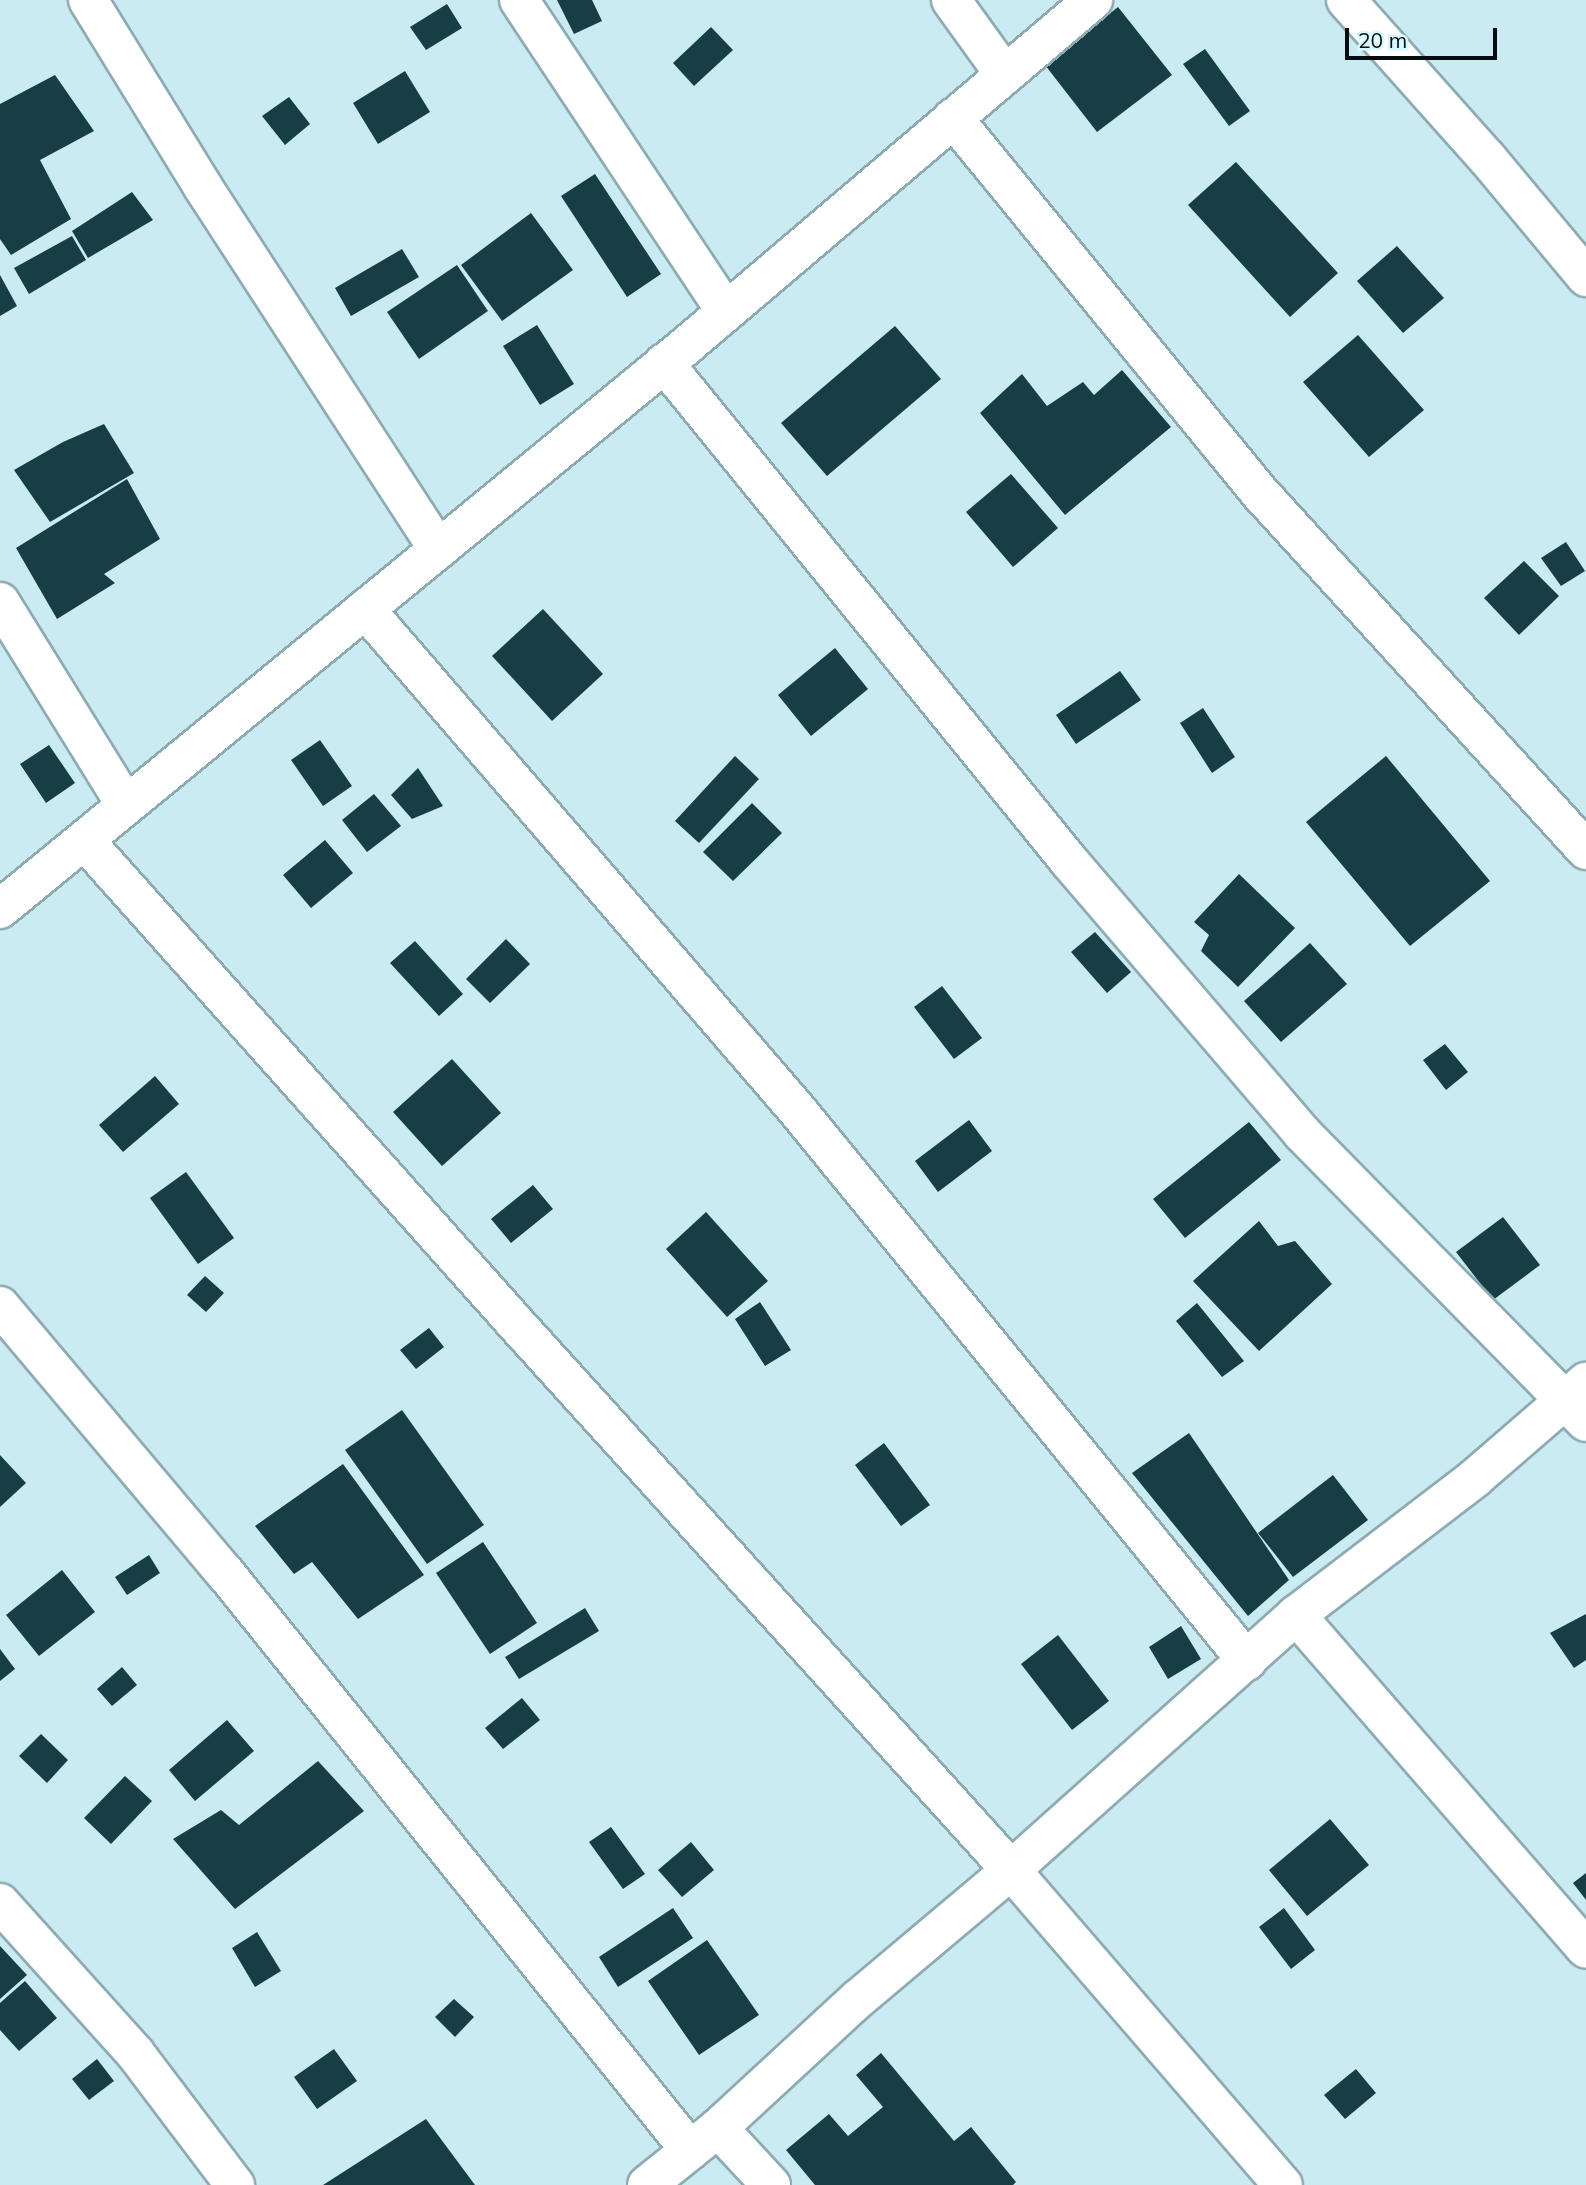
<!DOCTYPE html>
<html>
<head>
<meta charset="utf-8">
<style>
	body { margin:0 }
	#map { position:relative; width:1586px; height:2185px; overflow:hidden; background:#cbebf2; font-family:Mulish,sans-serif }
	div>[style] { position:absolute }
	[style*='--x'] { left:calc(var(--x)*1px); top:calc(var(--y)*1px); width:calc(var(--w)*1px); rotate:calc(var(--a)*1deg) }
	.building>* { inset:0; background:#173e45 }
	.roads { filter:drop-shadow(2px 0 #8dacb2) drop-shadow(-2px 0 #8dacb2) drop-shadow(0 2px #8dacb2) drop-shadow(0 -2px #8dacb2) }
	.minor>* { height:38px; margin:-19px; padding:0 19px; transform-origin:19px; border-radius:19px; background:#fff }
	span { translate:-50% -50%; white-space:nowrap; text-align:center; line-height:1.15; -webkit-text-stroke:7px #d8f8ff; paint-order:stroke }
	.scale { position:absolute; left:1345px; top:28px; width:152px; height:32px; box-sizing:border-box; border:4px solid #040e11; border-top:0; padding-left:9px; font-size:21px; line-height:24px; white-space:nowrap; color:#040e11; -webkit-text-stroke:5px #d8f8ff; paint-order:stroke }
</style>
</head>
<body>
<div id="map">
	<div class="building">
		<i style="clip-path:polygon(557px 0,592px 0,602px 21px,574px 34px)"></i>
		<i style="clip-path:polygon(447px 4px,462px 28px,426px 50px,410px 27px)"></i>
		<i style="clip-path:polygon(1118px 7px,1172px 75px,1097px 132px,1045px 65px)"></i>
		<i style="clip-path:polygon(711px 27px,733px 50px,694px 86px,673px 63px)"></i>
		<i style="clip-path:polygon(1205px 49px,1250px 111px,1229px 126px,1183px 64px)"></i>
		<i style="clip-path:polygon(405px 71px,430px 112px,378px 144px,353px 103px)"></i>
		<i style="clip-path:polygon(55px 75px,94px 131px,40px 160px,71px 219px,11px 255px,0 239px,0 104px)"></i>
		<i style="clip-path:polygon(289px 97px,310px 124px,285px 145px,262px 116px)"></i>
		<i style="clip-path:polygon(1236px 162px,1338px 273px,1290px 317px,1188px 205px)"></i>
		<i style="clip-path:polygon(595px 174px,661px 274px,627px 297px,561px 196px)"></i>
		<i style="clip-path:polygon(132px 192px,153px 220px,88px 258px,72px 231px)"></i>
		<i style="clip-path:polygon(531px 213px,573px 270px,502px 321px,461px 265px)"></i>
		<i style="clip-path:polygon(72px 236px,86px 260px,29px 294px,14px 268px)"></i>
		<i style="clip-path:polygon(1397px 246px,1444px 298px,1403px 333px,1357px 281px)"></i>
		<i style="clip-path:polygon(402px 249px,419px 277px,351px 316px,335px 288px)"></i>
		<i style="clip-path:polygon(457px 265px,488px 311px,419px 359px,387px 312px)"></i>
		<i style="clip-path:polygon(0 275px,17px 306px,0 316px)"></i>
		<i style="clip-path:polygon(537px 325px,574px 384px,540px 405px,503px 346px)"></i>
		<i style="clip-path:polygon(895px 326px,941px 379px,827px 476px,781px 423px)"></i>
		<i style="clip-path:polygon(1358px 335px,1424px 410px,1369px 457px,1303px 382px)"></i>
		<i style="clip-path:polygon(1122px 370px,1171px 427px,1065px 515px,980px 413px,1022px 374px,1047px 406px,1083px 382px,1094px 395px)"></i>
		<i style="clip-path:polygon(104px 424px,134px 473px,50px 522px,14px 470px,63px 442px)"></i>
		<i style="clip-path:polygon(1011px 474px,1058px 528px,1013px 567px,966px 512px)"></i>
		<i style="clip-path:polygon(127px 479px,160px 539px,104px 574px,115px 583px,57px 619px,16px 548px)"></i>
		<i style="clip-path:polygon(1566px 542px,1585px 571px,1561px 586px,1541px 558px)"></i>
		<i style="clip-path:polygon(1524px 561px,1559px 596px,1519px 635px,1484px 598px)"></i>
		<i style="clip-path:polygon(543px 609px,603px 674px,552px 721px,492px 656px)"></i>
		<i style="clip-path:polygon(835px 648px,868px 689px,811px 736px,778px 695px)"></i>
		<i style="clip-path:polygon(1120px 671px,1141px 700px,1076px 744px,1056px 715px)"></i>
		<i style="clip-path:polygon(1203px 708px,1235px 757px,1212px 773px,1180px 723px)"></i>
		<i style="clip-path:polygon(320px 740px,352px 786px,323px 806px,291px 760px)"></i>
		<i style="clip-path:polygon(49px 745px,75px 783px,46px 803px,20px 764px)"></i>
		<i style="clip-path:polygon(735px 756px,759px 779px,699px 843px,675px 821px)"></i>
		<i style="clip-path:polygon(1386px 756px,1490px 881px,1410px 946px,1306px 822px)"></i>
		<i style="clip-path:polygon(418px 768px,443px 806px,412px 819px,391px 795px)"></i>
		<i style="clip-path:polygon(374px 794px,401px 826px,367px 852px,342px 820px)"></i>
		<i style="clip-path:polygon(752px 803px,782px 833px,733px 881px,703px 852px)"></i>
		<i style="clip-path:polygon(325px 840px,353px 873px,311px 908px,283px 875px)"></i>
		<i style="clip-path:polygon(1239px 874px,1295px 928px,1238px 987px,1201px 951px,1209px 935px,1194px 922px)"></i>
		<i style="clip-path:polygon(1095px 932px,1131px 972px,1107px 993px,1071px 952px)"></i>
		<i style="clip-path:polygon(506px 939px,530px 964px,490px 1003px,466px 979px)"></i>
		<i style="clip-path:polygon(415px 941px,463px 994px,439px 1016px,390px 963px)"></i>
		<i style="clip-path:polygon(1310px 943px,1347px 984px,1281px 1042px,1244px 1001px)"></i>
		<i style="clip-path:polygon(942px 986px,982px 1038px,954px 1059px,914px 1007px)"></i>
		<i style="clip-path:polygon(1445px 1044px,1468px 1072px,1446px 1090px,1423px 1060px)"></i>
		<i style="clip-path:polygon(452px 1059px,501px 1113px,442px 1166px,393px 1112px)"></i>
		<i style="clip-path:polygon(155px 1076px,179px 1104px,123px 1152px,99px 1125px)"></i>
		<i style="clip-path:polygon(969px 1120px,992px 1151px,938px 1192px,915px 1161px)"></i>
		<i style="clip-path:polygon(1249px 1122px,1281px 1160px,1185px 1238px,1153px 1199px)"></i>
		<i style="clip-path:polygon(186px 1172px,234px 1238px,198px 1264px,150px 1198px)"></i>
		<i style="clip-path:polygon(533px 1185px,553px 1209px,511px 1243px,491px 1219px)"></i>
		<i style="clip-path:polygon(706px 1212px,768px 1281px,727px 1317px,666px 1249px)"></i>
		<i style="clip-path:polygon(1503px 1217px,1540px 1265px,1493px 1300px,1456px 1252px)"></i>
		<i style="clip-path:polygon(1259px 1221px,1278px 1246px,1295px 1241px,1332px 1284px,1259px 1351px,1193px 1281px)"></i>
		<i style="clip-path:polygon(205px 1276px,224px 1293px,206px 1312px,187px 1295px)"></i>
		<i style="clip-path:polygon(760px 1302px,791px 1350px,765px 1366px,735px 1319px)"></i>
		<i style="clip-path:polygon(1197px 1303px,1244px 1361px,1222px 1377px,1176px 1321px)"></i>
		<i style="clip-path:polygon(429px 1328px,444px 1347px,416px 1369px,400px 1350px)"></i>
		<i style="clip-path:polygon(402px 1410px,484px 1525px,427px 1564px,345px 1450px)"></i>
		<i style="clip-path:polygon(1189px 1433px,1289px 1580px,1248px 1616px,1132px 1473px)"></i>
		<i style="clip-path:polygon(884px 1443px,930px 1505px,901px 1526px,855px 1465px)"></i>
		<i style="clip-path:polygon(0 1455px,26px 1483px,0 1507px)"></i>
		<i style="clip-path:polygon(343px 1464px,424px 1575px,358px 1619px,312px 1562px,294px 1574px,255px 1526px)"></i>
		<i style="clip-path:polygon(1333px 1475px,1368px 1520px,1293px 1577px,1258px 1533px)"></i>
		<i style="clip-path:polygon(483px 1542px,537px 1623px,490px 1654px,436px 1573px)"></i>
		<i style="clip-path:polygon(149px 1555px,160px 1573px,127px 1595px,115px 1577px)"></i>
		<i style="clip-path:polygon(62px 1570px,95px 1612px,39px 1656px,6px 1615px)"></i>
		<i style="clip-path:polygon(585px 1608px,599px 1631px,519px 1679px,505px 1657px)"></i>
		<i style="clip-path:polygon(1586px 1614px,1586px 1660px,1574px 1668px,1550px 1633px)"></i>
		<i style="clip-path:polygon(1181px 1626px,1201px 1659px,1168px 1679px,1149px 1647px)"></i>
		<i style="clip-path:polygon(1058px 1635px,1109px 1701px,1072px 1730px,1021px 1664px)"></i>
		<i style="clip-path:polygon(0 1649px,15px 1669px,0 1681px)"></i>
		<i style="clip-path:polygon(122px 1667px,137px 1685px,112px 1706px,97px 1689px)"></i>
		<i style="clip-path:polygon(522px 1698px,540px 1720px,503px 1749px,485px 1728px)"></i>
		<i style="clip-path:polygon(227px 1720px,254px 1751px,195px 1801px,169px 1770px)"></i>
		<i style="clip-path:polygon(41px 1734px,68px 1760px,47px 1783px,19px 1756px)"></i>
		<i style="clip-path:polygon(318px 1761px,364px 1811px,235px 1909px,173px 1839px,221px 1810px,239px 1825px)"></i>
		<i style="clip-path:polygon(125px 1776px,152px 1801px,111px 1844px,84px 1818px)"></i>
		<i style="clip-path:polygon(1330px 1819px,1369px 1865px,1307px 1916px,1269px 1870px)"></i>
		<i style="clip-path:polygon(611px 1827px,645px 1874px,623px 1889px,589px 1842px)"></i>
		<i style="clip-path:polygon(691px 1842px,714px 1870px,682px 1897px,658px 1870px)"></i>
		<i style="clip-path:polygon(1586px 1873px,1586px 1900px,1573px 1883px)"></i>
		<i style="clip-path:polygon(673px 1908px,693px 1938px,618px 1987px,599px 1957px)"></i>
		<i style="clip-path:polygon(1284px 1908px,1315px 1950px,1291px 1969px,1259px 1927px)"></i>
		<i style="clip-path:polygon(257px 1932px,281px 1971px,255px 1987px,232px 1948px)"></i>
		<i style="clip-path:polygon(707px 1940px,759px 2015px,699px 2055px,648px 1981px)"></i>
		<i style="clip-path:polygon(0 1946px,27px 1975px,0 1999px)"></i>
		<i style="clip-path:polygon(25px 1981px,57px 2018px,19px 2051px,0 2030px,0 2003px)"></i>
		<i style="clip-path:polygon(454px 1999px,474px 2017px,455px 2037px,435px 2017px)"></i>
		<i style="clip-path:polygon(334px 2049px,357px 2081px,317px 2109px,294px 2077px)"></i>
		<i style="clip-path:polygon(881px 2053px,954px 2141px,971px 2127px,1016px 2182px,1013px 2185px,815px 2185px,786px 2150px,829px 2114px,848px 2136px,883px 2107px,856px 2075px)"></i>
		<i style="clip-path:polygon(97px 2059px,114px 2081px,89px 2100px,72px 2079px)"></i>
		<i style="clip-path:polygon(1356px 2069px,1376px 2093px,1345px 2119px,1324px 2095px)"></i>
		<i style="clip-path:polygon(426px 2119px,475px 2185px,323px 2185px)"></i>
	</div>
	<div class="roads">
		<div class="minor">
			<i style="--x:88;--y:0;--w:220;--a:58.4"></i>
			<i style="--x:203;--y:187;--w:432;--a:57"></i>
			<i style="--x:519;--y:0;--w:374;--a:56.4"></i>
			<i style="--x:951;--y:0;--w:92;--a:54.2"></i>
			<i style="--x:1346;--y:0;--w:212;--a:48.3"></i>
			<i style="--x:1487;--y:158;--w:155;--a:50.2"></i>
			<i style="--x:953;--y:118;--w:486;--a:50.7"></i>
			<i style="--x:1261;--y:494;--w:482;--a:47.6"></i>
			<i style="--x:664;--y:363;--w:642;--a:50.88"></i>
			<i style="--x:1069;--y:861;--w:358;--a:49.4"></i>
			<i style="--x:1302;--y:1133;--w:405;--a:45.5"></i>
			<i style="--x:0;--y:602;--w:239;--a:58.2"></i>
			<i style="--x:365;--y:609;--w:663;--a:49.22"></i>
			<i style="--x:798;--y:1111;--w:710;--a:50.77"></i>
			<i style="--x:84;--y:840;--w:653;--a:48.23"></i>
			<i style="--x:519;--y:1327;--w:733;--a:47.82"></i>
			<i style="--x:1011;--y:1870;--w:416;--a:49.2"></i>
			<i style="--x:0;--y:909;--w:889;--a:-39.38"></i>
			<i style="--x:687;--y:345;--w:533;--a:-40.36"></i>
			<i style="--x:0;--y:1306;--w:351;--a:49.9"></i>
			<i style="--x:226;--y:1574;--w:740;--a:51.15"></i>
			<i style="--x:1296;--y:1615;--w:442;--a:49"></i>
			<i style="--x:0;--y:1903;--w:202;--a:48"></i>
			<i style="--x:135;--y:2053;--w:166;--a:52.9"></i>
			<i style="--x:718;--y:2128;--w:78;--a:47.1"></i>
			<i style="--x:647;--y:2185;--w:91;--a:-38.8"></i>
			<i style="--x:718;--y:2128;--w:190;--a:-42.7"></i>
			<i style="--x:858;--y:1999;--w:200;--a:-40.1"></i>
			<i style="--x:1011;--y:1870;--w:382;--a:-41.8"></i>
			<i style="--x:1296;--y:1615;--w:225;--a:-37.4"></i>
			<i style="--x:1475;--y:1478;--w:147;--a:-40.9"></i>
		</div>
	</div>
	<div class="scale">20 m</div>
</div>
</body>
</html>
